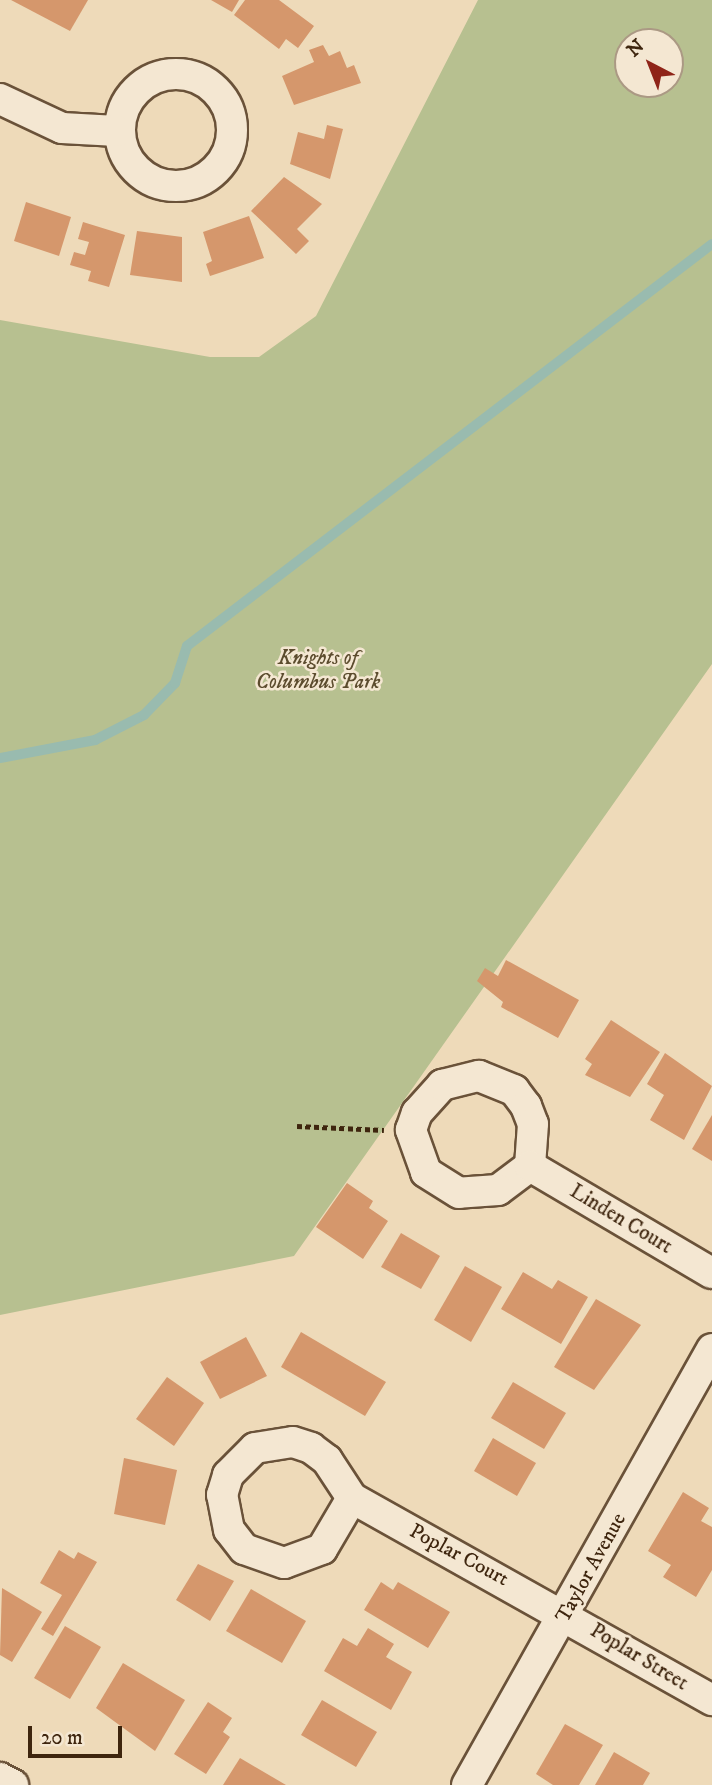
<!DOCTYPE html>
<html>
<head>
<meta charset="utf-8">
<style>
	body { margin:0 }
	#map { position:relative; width:712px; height:1785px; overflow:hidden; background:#eedab9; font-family:"IM FELL DW Pica",serif }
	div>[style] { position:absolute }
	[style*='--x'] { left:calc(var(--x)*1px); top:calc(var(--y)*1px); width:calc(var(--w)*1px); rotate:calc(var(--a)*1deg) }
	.green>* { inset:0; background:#b7c090 }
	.stream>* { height:10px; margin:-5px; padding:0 5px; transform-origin:5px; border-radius:5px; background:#99bbaf }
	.building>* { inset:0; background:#d5976c }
	.path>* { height:4.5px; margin-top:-2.25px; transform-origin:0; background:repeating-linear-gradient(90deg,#3e250e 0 5px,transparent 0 8.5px) }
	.roads { filter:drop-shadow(2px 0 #6a5239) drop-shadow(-2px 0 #6a5239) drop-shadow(0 2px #6a5239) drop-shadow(0 -2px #6a5239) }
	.minor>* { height:30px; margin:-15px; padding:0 15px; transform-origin:15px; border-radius:15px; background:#f4e7d2 }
	.minor>.ring { margin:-15px; padding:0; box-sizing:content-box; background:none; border:30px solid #f4e7d2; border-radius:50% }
	span { translate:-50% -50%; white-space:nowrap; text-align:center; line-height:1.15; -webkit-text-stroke:5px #f4e7d2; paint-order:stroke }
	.park-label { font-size:21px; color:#5c4c2e; font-style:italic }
	.street-label { font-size:21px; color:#3e250e }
	.north { position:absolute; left:614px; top:28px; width:70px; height:70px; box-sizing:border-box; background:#f4e7d2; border:2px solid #ab9984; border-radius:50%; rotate:318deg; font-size:19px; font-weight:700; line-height:28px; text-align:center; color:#3e250e }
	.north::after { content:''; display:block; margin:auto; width:24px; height:32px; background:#8f2418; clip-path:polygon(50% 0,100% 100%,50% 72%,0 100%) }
	.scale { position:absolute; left:28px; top:1726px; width:94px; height:32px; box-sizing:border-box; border:4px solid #3e250e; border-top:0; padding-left:9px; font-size:21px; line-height:24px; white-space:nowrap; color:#3e250e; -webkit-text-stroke:5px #f4e7d2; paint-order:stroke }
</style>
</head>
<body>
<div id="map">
	<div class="green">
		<i style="clip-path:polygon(evenodd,478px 0,712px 0,712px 664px,294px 1256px,0 1315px,0 320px,210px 357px,259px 357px,316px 316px,478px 0,628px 42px,670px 42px,670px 84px,628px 84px,628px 42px)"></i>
	</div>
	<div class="stream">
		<i style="--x:0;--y:758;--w:97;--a:-10.7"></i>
		<i style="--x:95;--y:740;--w:55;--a:-27"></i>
		<i style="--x:144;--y:715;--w:45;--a:-45.9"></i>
		<i style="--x:175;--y:683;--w:39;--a:-72"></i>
		<i style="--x:187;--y:646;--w:661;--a:-37.44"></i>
	</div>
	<div class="building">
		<i style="clip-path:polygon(11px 0,88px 0,70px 31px)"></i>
		<i style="clip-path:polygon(211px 0,239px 0,232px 12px)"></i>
		<i style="clip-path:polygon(245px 0,279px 0,314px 26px,298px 48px,286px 39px,279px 49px,234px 15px)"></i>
		<i style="clip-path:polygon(323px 45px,329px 56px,340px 51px,347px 68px,354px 65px,361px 83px,294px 105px,282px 76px,314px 62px,309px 50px)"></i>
		<i style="clip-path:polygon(327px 125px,343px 129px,330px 179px,290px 164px,298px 132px,324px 139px)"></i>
		<i style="clip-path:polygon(284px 177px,322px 204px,297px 229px,309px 241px,296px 254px,251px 211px)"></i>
		<i style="clip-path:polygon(26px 202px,71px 217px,59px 256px,14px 241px)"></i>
		<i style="clip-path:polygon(249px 216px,264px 258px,210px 276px,206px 264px,212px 261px,203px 232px)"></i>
		<i style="clip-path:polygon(83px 222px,125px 235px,109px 287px,88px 281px,91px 271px,70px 265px,74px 252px,85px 255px,89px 242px,78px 239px)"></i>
		<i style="clip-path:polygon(137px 231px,182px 237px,182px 282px,130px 275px)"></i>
		<i style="clip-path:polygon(506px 960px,579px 1000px,558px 1038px,501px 1007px,503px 1002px,477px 981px,485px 968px,498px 976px)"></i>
		<i style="clip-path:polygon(611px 1020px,660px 1052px,630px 1097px,585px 1075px,592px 1064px,585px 1059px)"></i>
		<i style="clip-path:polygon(665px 1053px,712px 1086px,684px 1140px,650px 1120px,664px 1095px,647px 1084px)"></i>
		<i style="clip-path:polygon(712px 1115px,712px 1161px,692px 1149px)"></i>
		<i style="clip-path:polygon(347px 1183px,373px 1201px,369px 1208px,388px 1221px,363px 1259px,316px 1227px)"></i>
		<i style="clip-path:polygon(401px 1233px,440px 1256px,421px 1289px,381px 1267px)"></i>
		<i style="clip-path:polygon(465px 1266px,502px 1287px,471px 1342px,434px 1320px)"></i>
		<i style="clip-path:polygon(523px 1272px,552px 1289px,558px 1280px,588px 1297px,561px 1344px,501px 1309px)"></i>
		<i style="clip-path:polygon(596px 1299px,641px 1325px,594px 1390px,554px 1367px)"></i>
		<i style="clip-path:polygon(301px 1332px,386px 1382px,365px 1416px,281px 1367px)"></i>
		<i style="clip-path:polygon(246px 1337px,267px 1376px,220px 1399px,200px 1362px)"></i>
		<i style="clip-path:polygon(167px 1377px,204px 1403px,174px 1446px,136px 1419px)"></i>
		<i style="clip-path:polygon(513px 1382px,566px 1413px,544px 1449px,491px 1418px)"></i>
		<i style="clip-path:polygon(493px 1438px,536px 1463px,517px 1496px,474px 1471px)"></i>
		<i style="clip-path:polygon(124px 1458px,177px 1470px,165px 1525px,114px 1514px)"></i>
		<i style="clip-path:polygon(683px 1492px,709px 1508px,701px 1521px,712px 1527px,712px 1570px,696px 1597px,663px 1577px,671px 1565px,648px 1551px)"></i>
		<i style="clip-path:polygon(59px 1550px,74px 1559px,78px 1552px,97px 1562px,53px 1636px,41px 1629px,62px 1595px,40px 1583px)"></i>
		<i style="clip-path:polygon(198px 1564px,234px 1581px,210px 1621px,176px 1600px)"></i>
		<i style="clip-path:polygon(381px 1582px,393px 1590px,398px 1582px,450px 1612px,428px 1648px,364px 1610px)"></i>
		<i style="clip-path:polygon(2px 1588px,42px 1612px,12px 1662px,0 1655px)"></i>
		<i style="clip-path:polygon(251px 1589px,306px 1621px,282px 1663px,226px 1631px)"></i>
		<i style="clip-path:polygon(65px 1626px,101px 1647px,70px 1699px,34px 1678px)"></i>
		<i style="clip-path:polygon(368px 1628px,394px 1644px,386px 1657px,412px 1672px,391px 1710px,324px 1671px,343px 1638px,357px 1646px)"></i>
		<i style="clip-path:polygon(123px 1663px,185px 1700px,155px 1751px,96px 1708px)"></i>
		<i style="clip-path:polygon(322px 1700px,377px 1732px,356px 1767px,301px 1735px)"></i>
		<i style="clip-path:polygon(208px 1702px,232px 1718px,223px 1732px,230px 1737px,206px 1774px,174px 1754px)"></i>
		<i style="clip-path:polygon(565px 1724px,603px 1745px,579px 1785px,553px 1785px,536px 1774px)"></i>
		<i style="clip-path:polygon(614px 1752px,650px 1773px,643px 1785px,595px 1785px)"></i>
		<i style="clip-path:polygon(240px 1758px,286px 1785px,223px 1785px)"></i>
	</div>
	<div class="path">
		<i style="--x:297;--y:1126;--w:87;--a:2.6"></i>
	</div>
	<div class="roads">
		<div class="minor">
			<i class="ring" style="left:120px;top:74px;width:82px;height:82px"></i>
			<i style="--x:0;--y:99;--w:68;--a:25.1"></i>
			<i style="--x:62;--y:128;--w:55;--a:3.1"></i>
			<i style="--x:479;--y:1076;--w:38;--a:22"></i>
			<i style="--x:514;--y:1090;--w:20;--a:53"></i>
			<i style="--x:526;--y:1106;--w:19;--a:69"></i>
			<i style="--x:533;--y:1124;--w:42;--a:94.1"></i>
			<i style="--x:530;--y:1166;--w:40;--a:143"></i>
			<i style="--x:498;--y:1190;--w:39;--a:176"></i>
			<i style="--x:459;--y:1193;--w:39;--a:-148"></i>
			<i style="--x:426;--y:1172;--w:45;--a:-109.7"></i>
			<i style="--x:411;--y:1130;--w:18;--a:-71"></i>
			<i style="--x:417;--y:1113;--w:38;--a:-48"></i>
			<i style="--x:442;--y:1085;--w:38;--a:-14"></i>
			<i style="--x:530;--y:1166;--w:211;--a:30.5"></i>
			<i style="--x:352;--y:1498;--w:59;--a:120.5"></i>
			<i style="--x:322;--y:1549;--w:40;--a:159.8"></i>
			<i style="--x:284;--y:1563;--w:42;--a:-160.7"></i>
			<i style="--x:244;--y:1549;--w:24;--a:-128"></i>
			<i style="--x:229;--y:1530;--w:36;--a:-101"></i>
			<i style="--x:222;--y:1495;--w:21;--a:-73"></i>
			<i style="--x:228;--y:1475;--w:38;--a:-45"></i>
			<i style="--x:255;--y:1448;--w:38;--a:-9"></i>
			<i style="--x:293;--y:1442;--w:19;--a:18"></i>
			<i style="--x:311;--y:1448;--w:20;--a:37"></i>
			<i style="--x:327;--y:1460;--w:45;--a:56.7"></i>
			<i style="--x:352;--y:1498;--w:413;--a:29.3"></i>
			<i style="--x:0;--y:1778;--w:15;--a:28"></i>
			<i style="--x:467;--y:1785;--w:500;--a:-60.67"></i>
		</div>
	</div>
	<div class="park-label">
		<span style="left:318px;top:670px">Knights of<br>Columbus Park</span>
	</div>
	<div class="street-label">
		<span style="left:621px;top:1219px;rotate:31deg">Linden Court</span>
		<span style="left:459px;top:1555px;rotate:28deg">Poplar Court</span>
		<span style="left:591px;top:1568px;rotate:-61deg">Taylor Avenue</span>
		<span style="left:639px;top:1657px;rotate:31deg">Poplar Street</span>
	</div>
	<div class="north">N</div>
	<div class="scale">20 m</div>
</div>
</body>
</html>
